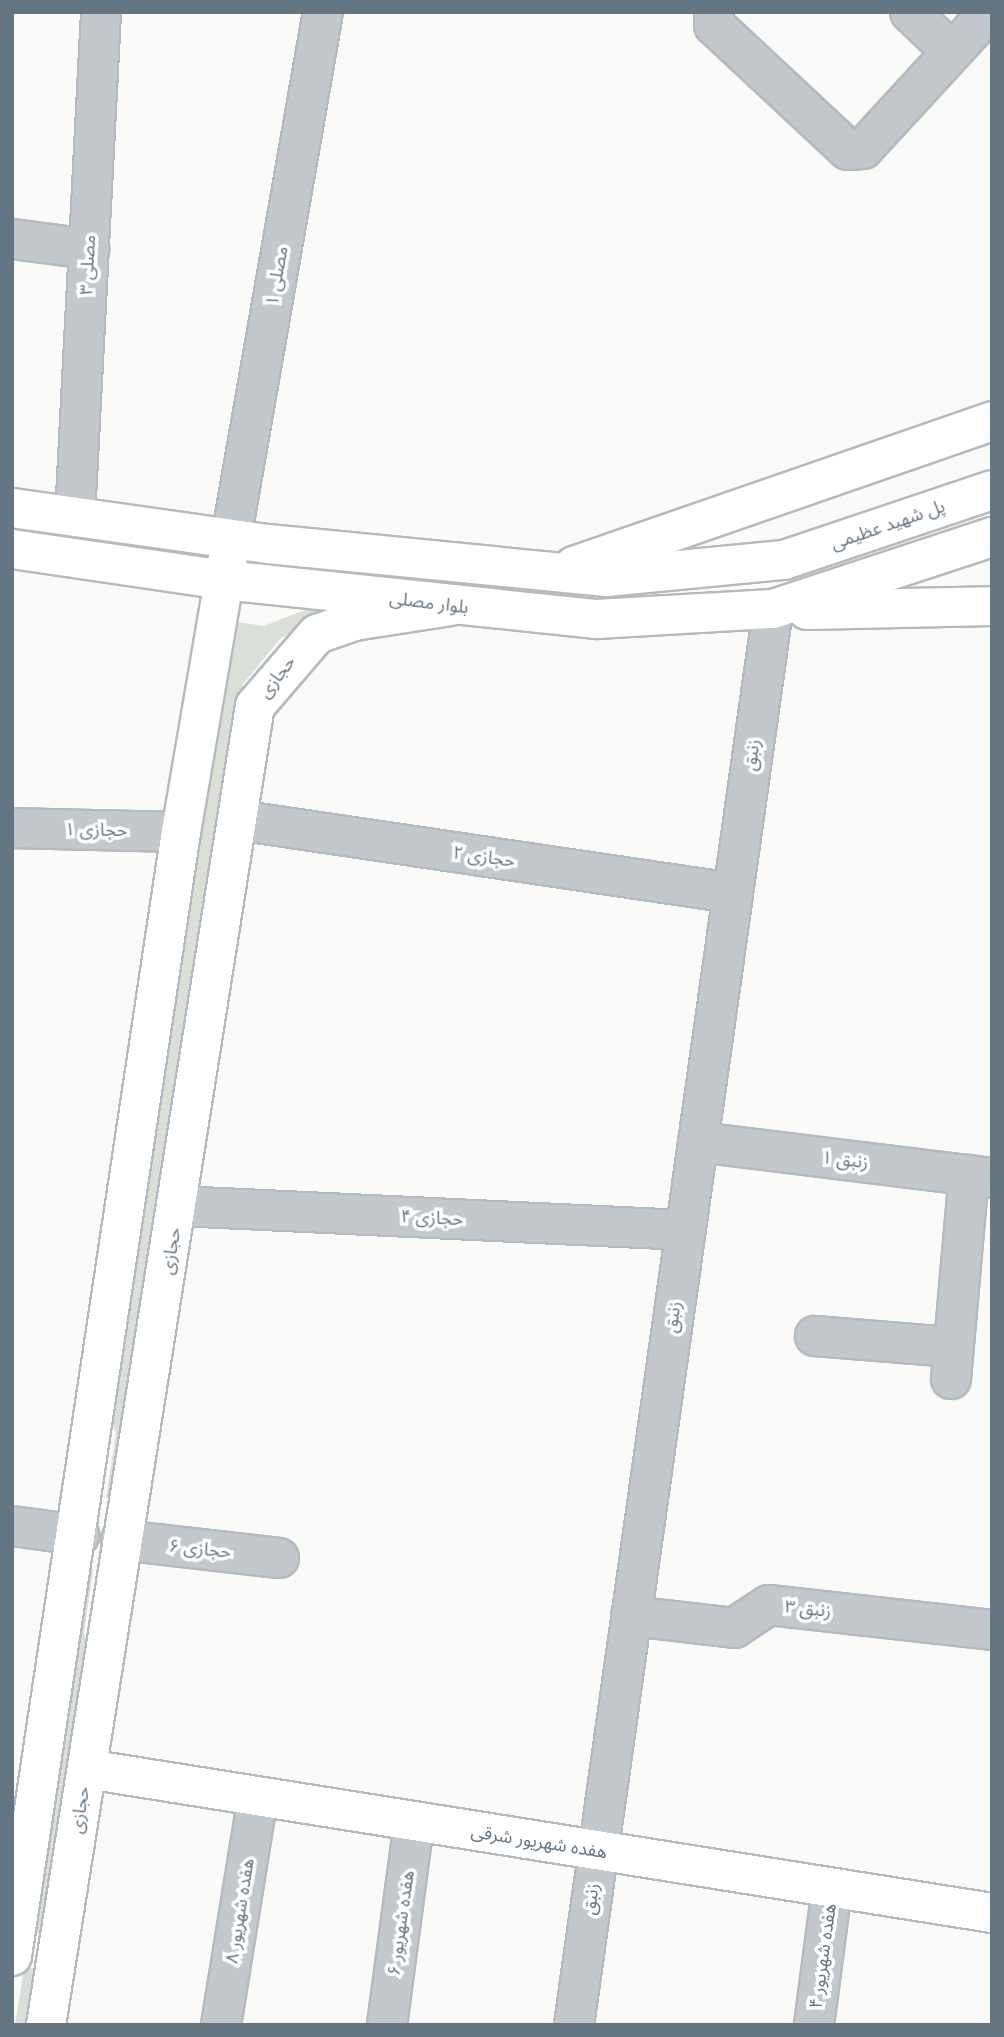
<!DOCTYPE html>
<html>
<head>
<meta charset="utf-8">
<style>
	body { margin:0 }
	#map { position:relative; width:1004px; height:2037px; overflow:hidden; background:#fafaf8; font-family:"Nunito Sans","Noto Sans Arabic",sans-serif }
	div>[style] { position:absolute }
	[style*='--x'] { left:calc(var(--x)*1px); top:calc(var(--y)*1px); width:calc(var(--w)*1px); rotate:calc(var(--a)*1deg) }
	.green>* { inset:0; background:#dadfd7 }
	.roads { filter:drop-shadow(2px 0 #b5babe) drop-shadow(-2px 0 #b5babe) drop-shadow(0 2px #b5babe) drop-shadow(0 -2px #b5babe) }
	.minor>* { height:38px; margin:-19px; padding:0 19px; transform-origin:19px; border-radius:19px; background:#c3c8cc }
	.major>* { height:38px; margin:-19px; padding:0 19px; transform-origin:19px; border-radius:19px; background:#fff }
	span { translate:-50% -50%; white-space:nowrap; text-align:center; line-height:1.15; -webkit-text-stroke:7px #fff; paint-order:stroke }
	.street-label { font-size:18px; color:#657683 }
	.frame { position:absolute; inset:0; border:14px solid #657683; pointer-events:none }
</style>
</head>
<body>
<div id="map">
	<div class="green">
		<i style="clip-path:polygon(12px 523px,174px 544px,173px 557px,12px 534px)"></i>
		<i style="clip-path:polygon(315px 606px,334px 608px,280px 639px,243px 684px,114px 1497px,106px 1498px,116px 1433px,108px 1414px,236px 622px,264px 626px)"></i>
		<i style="clip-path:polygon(88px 1558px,93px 1570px,84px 1633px,88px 1647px,43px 1934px,29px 1931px)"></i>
		<i style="clip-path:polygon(40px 1968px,31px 2025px,15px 2025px,24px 1969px)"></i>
	</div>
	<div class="roads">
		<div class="minor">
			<i style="--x:714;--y:12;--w:13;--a:90"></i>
			<i style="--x:714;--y:25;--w:183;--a:43"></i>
			<i style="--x:848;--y:150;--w:15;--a:-4"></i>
			<i style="--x:863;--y:149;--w:186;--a:-47.4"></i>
			<i style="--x:910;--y:12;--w:58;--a:43.6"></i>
			<i style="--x:12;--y:239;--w:78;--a:7.4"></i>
			<i style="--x:75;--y:517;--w:506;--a:-87.05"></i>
			<i style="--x:231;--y:539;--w:535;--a:-80.1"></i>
			<i style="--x:237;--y:820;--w:500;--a:8.39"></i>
			<i style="--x:12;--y:828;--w:169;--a:1.4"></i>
			<i style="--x:698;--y:1142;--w:296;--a:7"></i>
			<i style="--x:179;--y:1206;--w:507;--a:2.72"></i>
			<i style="--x:815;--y:1336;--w:138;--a:4.6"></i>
			<i style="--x:951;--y:1379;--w:205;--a:-85"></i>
			<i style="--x:12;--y:1526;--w:68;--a:7.7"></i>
			<i style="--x:121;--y:1540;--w:159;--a:6.5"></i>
			<i style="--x:631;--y:1616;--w:104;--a:6.6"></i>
			<i style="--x:734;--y:1628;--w:42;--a:-33.3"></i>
			<i style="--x:769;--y:1605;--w:224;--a:6.4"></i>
			<i style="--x:221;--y:2025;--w:231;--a:-80.8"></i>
			<i style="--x:387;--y:2025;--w:205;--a:-82.4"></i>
			<i style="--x:574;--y:2025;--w:1430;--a:-82"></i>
			<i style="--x:814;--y:2025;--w:138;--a:-82.5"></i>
		</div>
		<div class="major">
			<i style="--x:12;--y:508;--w:259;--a:8"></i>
			<i style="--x:268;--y:544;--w:340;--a:5.6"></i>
			<i style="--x:606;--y:577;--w:179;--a:-5.5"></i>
			<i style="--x:784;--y:560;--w:219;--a:-18.6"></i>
			<i style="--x:12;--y:549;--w:214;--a:8.3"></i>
			<i style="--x:224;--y:580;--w:375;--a:6"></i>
			<i style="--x:597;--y:619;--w:176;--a:-3.3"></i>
			<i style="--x:773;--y:609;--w:231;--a:-18.2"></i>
			<i style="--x:574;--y:566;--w:442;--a:-19.1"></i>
			<i style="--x:807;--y:610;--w:185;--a:-1.2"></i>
			<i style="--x:87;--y:1769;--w:916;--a:9.04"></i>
			<i style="--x:12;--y:1956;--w:1137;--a:-81.45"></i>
			<i style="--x:181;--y:832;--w:297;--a:-80.3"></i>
			<i style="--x:46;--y:2025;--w:1335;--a:-81"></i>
			<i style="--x:255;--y:706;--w:95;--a:-49.3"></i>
			<i style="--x:317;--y:634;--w:39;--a:-19"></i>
			<i style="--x:354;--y:621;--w:98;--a:-8.8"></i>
		</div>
	</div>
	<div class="street-label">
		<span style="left:88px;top:265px;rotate:-87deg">مصلی ۳</span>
		<span style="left:277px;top:276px;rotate:-80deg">مصلی ۱</span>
		<span style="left:888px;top:525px;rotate:-19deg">پل شهید عظیمی</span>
		<span style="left:429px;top:603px;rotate:7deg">بلوار مصلی</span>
		<span style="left:277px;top:677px;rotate:-52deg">حجازی</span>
		<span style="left:752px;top:755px;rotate:-82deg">زنبق</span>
		<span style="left:96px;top:830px;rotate:1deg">حجازی ۱</span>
		<span style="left:484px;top:857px;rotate:8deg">حجازی ۲</span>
		<span style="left:845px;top:1160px;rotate:7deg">زنبق ۱</span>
		<span style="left:432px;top:1218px;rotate:3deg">حجازی ۴</span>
		<span style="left:171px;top:1251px;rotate:-80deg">حجازی</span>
		<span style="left:673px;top:1317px;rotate:-82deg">زنبق</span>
		<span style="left:200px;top:1549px;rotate:6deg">حجازی ۶</span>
		<span style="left:808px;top:1609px;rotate:6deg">زنبق ۳</span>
		<span style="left:80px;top:1810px;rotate:-81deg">حجازی</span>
		<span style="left:539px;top:1842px;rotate:9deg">هفده شهریور شرقی</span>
		<span style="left:591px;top:1899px;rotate:-82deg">زنبق</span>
		<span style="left:240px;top:1911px;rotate:-81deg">هفده شهریور ۸</span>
		<span style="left:401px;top:1923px;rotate:-82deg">هفده شهریور ۶</span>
		<span style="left:823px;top:1956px;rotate:-82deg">هفده شهریور ۴</span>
	</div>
	<div class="frame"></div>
</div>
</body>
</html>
